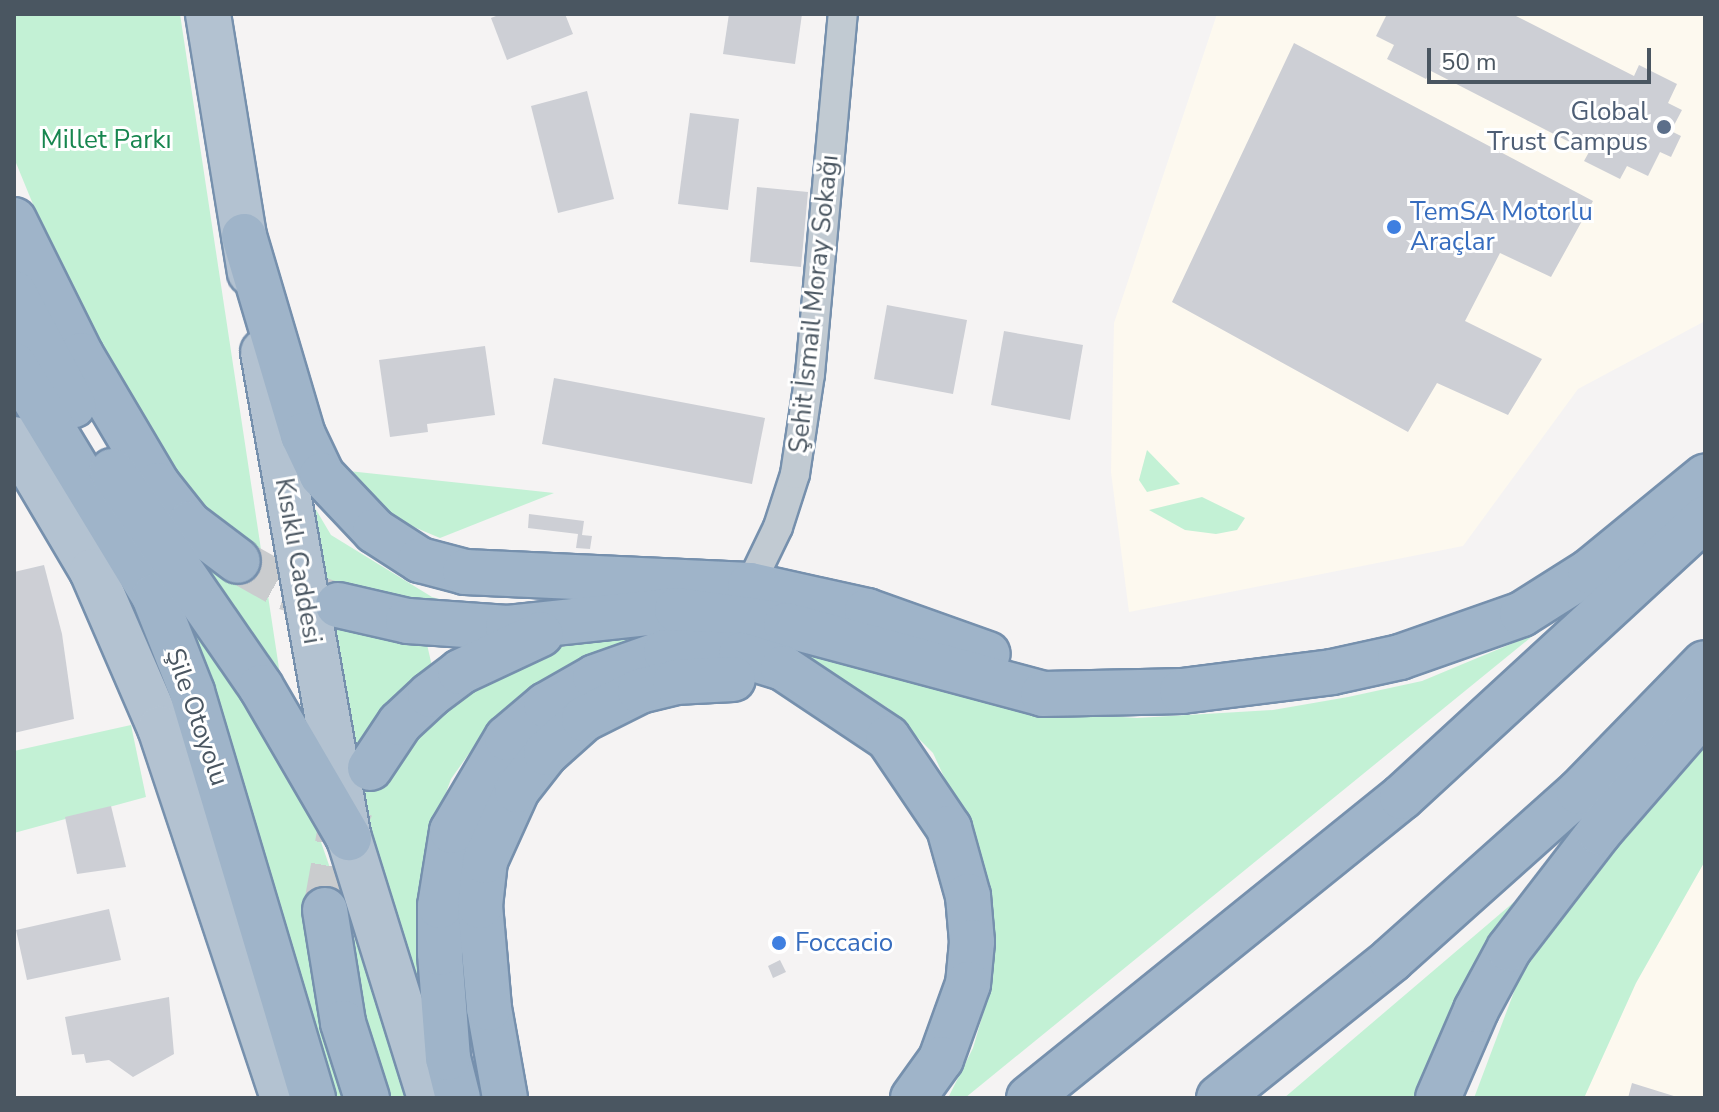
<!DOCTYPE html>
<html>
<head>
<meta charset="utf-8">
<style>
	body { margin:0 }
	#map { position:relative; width:1719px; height:1112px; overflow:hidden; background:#f5f3f3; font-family:"Nunito Sans",sans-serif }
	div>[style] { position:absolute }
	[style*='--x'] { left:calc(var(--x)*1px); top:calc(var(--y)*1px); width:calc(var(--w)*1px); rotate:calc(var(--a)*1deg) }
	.commercial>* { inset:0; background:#fdf9ef }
	.green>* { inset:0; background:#c3f1d5 }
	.building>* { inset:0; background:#cdcfd5 }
	.trunk-tunnel>* { height:44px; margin-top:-22px; transform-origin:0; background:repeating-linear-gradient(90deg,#caccce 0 44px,transparent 0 66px) }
	.roads { filter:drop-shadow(2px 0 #7690ad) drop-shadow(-2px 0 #7690ad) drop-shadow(0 2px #7690ad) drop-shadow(0 -2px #7690ad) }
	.minor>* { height:28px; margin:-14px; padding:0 14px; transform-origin:14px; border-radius:14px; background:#c1cad2 }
	.primary>* { height:44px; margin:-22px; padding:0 22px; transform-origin:22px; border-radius:22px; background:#b3c2d1 }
	.trunk>* { height:44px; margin:-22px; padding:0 22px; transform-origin:22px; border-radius:22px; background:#9fb4c9 }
	.dots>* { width:22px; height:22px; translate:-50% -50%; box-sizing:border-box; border:4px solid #fff; border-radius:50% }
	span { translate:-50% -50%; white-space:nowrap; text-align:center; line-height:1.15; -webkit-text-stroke:6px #fff; paint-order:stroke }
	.service-label { font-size:26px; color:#4e5e75 }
	.right { translate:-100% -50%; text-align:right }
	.park-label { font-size:26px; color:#17864f }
	.shop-label { font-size:26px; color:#366cbe }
	.left { translate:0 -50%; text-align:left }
	.street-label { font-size:26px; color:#4a5661 }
	.frame { position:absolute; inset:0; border:16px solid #4a5661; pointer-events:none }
	.scale { position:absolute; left:1427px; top:48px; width:224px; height:36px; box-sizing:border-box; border:4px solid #4a5661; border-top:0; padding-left:10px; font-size:24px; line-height:28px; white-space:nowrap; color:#4a5661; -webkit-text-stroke:6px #fff; paint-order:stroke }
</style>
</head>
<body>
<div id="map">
	<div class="commercial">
		<i style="clip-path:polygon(1217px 14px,1705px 14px,1705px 321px,1578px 389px,1463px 546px,1129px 612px,1111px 472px,1114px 323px)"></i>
		<i style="clip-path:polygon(1705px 861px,1705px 1098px,1584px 1098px,1636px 983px)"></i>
	</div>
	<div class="green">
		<i style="clip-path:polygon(14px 14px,180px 14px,280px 675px,245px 639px,190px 559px,198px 505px,149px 441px,53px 253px,14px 158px)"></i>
		<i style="clip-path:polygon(1147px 450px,1180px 484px,1147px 492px,1139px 480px)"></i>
		<i style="clip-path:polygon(339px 470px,554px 493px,440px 538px,376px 511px)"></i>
		<i style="clip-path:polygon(293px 471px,331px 535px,432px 597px,493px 614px,426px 640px,434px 675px,418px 733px,476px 682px,549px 649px,632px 635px,782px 640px,1048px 712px,1137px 718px,1273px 710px,1348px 697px,1422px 681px,1535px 634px,965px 1098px,948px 1098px,973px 1048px,989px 993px,991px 949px,967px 827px,933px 753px,888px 708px,829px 673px,562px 670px,487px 728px,451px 779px,429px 840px,424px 1006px,366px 820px)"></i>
		<i style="clip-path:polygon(1202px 497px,1245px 518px,1237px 530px,1216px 534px,1185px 530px,1149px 510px)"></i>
		<i style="clip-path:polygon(186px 612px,236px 681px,305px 796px,410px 1098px,331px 1098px,230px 737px)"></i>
		<i style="clip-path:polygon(131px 725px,146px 797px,14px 833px,14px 751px)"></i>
		<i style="clip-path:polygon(1705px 736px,1705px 861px,1636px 983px,1584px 1098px,1474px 1098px,1526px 960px,1577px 887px)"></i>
		<i style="clip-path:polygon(1514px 902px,1452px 1005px,1419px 1098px,1284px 1098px)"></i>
	</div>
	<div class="building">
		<i style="clip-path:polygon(501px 14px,565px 14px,573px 34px,507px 60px,491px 18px)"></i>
		<i style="clip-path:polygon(729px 14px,802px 14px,795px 64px,723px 54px)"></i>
		<i style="clip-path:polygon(1387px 14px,1512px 14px,1634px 76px,1639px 65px,1677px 84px,1668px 103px,1682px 110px,1671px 131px,1681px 136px,1671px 157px,1660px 152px,1648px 176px,1627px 166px,1620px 179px,1584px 161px,1589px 152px,1431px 71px,1426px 79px,1387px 59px,1394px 45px,1376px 36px)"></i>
		<i style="clip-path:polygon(1294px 43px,1593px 201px,1551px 277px,1500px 253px,1465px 321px,1542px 359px,1508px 415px,1437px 383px,1408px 432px,1172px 302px)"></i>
		<i style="clip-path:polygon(587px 91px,614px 199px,558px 213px,531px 106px)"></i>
		<i style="clip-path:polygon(690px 113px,739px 119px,728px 210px,678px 204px)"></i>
		<i style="clip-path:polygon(757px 187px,808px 192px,801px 267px,750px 262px)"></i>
		<i style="clip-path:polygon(887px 305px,967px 320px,953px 394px,874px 379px)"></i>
		<i style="clip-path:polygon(1004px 331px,1083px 345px,1070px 420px,991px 405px)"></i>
		<i style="clip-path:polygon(485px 346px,495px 415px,427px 424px,428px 432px,390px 437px,379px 360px)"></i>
		<i style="clip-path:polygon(554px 378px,765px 418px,752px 484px,542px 444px)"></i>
		<i style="clip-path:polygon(529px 514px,584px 521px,582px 535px,592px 536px,590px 549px,576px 548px,578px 534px,528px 528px)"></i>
		<i style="clip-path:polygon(44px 565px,62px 634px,74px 719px,14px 733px,14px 572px)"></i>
		<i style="clip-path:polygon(111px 806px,126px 867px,77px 874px,65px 817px)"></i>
		<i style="clip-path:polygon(109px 909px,121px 960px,27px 980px,16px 930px)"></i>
		<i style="clip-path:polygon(780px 960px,786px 972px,773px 978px,768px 966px)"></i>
		<i style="clip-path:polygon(169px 997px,174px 1054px,133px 1077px,109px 1060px,86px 1063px,84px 1054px,72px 1055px,65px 1017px)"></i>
		<i style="clip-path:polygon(1632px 1083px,1677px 1097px,1677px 1098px,1628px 1098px)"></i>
	</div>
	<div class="trunk-tunnel">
		<i style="--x:238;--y:561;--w:55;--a:29.4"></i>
		<i style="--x:286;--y:588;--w:55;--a:18.1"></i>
		<i style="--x:325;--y:910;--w:78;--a:-79.7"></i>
		<i style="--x:339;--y:833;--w:30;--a:-64"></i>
	</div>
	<div class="roads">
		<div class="minor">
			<i style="--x:750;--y:585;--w:64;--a:-64.2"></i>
			<i style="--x:778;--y:527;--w:56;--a:-72.2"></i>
			<i style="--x:795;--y:474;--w:101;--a:-81.5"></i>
			<i style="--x:810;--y:374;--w:362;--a:-84.8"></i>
		</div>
		<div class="primary">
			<i style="--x:208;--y:14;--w:262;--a:80.8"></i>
			<i style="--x:263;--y:352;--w:494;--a:80"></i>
			<i style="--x:349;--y:838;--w:272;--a:72.7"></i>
			<i style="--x:14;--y:439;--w:153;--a:59.4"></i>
			<i style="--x:92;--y:571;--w:171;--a:66.6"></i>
			<i style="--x:160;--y:728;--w:390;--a:71.6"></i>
		</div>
		<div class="trunk">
			<i style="--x:14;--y:220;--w:151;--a:63.6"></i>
			<i style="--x:81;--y:355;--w:151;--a:59.4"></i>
			<i style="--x:158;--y:485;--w:50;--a:51.5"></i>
			<i style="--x:189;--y:524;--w:61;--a:37.1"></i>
			<i style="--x:244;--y:236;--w:208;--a:73.5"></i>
			<i style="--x:303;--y:435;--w:44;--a:64.6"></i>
			<i style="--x:322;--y:475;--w:77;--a:46.6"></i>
			<i style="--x:375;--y:531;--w:54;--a:32.8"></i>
			<i style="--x:420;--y:560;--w:47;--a:14.9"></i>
			<i style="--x:465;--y:572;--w:285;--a:2.6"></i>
			<i style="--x:750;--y:585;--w:120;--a:12.5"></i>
			<i style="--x:867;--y:611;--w:128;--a:19.6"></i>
			<i style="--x:14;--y:293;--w:127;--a:62.2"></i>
			<i style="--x:14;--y:365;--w:270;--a:58.8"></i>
			<i style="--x:154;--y:596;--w:103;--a:68.4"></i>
			<i style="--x:192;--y:692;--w:424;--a:73.4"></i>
			<i style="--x:112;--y:471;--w:262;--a:55.4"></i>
			<i style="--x:261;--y:687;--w:175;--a:59.8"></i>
			<i style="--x:338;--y:605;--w:72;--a:12.9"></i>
			<i style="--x:408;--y:621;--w:100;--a:4"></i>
			<i style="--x:508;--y:628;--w:170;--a:-6.1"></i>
			<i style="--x:677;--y:610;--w:110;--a:7.8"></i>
			<i style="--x:786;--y:625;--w:266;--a:15"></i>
			<i style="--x:1043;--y:694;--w:139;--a:-1.2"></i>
			<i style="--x:1182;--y:691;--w:151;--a:-7.2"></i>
			<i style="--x:1332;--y:672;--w:70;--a:-12.4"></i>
			<i style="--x:1400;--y:657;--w:129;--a:-19.4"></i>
			<i style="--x:1522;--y:614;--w:80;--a:-32.3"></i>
			<i style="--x:1590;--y:571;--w:149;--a:-39.3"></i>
			<i style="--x:370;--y:768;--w:54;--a:-56.3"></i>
			<i style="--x:400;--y:723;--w:41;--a:-43"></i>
			<i style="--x:430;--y:695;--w:38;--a:-37"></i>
			<i style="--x:460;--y:672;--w:89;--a:-25.1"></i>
			<i style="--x:325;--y:910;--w:114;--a:80.9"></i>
			<i style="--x:343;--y:1023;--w:79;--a:72.3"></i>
			<i style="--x:458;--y:1098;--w:41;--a:-104"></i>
			<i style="--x:448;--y:1058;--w:105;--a:-94.4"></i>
			<i style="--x:440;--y:953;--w:47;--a:-90"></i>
			<i style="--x:440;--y:906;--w:76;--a:-80.9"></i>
			<i style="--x:452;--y:831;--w:108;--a:-59.4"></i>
			<i style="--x:507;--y:738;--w:51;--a:-40.2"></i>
			<i style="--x:546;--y:705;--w:56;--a:-29.7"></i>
			<i style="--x:595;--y:677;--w:75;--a:-19.4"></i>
			<i style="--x:666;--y:652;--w:75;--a:2.3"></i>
			<i style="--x:741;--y:655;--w:44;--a:17.2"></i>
			<i style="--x:783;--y:668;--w:126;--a:33.7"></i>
			<i style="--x:888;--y:738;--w:109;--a:55.9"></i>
			<i style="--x:949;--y:828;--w:71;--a:74.4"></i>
			<i style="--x:968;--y:896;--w:46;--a:85"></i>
			<i style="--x:972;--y:942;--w:42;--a:95.4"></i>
			<i style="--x:968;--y:984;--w:80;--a:109.8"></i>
			<i style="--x:941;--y:1059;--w:48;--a:125.7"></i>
			<i style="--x:505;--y:1098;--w:91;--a:-100.1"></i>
			<i style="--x:489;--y:1008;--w:102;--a:-95"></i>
			<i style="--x:480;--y:906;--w:45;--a:-83.7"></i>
			<i style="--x:485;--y:861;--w:78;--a:-65.7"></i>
			<i style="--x:517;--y:790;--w:47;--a:-51.9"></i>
			<i style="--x:546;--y:753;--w:51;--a:-41.8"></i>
			<i style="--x:584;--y:719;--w:63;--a:-26.6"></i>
			<i style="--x:640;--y:691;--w:36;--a:-14"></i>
			<i style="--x:675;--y:682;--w:58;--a:-3"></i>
			<i style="--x:1029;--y:1098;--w:479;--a:-38.9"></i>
			<i style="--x:1402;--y:797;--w:412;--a:-42.6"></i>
			<i style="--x:1219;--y:1098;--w:221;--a:-38.7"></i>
			<i style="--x:1391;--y:960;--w:252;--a:-41.8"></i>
			<i style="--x:1579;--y:792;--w:180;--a:-45.7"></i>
			<i style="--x:1438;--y:1098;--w:96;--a:-66.6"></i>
			<i style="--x:1476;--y:1010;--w:69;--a:-61.6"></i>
			<i style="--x:1509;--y:949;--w:148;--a:-52.4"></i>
			<i style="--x:1599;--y:832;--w:162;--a:-49"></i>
		</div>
	</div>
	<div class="dots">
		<i style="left:1664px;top:127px;background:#5c6f8a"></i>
		<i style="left:1394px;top:227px;background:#3f7fe0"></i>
		<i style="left:779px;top:943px;background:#3f7fe0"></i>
	</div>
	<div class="service-label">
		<span class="right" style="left:1648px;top:127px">Global<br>Trust Campus</span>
	</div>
	<div class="park-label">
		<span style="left:106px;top:140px">Millet Parkı</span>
	</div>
	<div class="shop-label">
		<span class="left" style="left:1410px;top:227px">TemSA Motorlu<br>Araçlar</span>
		<span class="left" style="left:795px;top:943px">Foccacio</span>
	</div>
	<div class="street-label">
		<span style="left:814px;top:304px;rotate:-84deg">Şehit İsmail Moray Sokağı</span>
		<span style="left:298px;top:561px;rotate:80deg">Kısıklı Caddesi</span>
		<span style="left:197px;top:717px;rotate:71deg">Şile Otoyolu</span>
	</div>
	<div class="frame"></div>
	<div class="scale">50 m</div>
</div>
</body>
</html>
